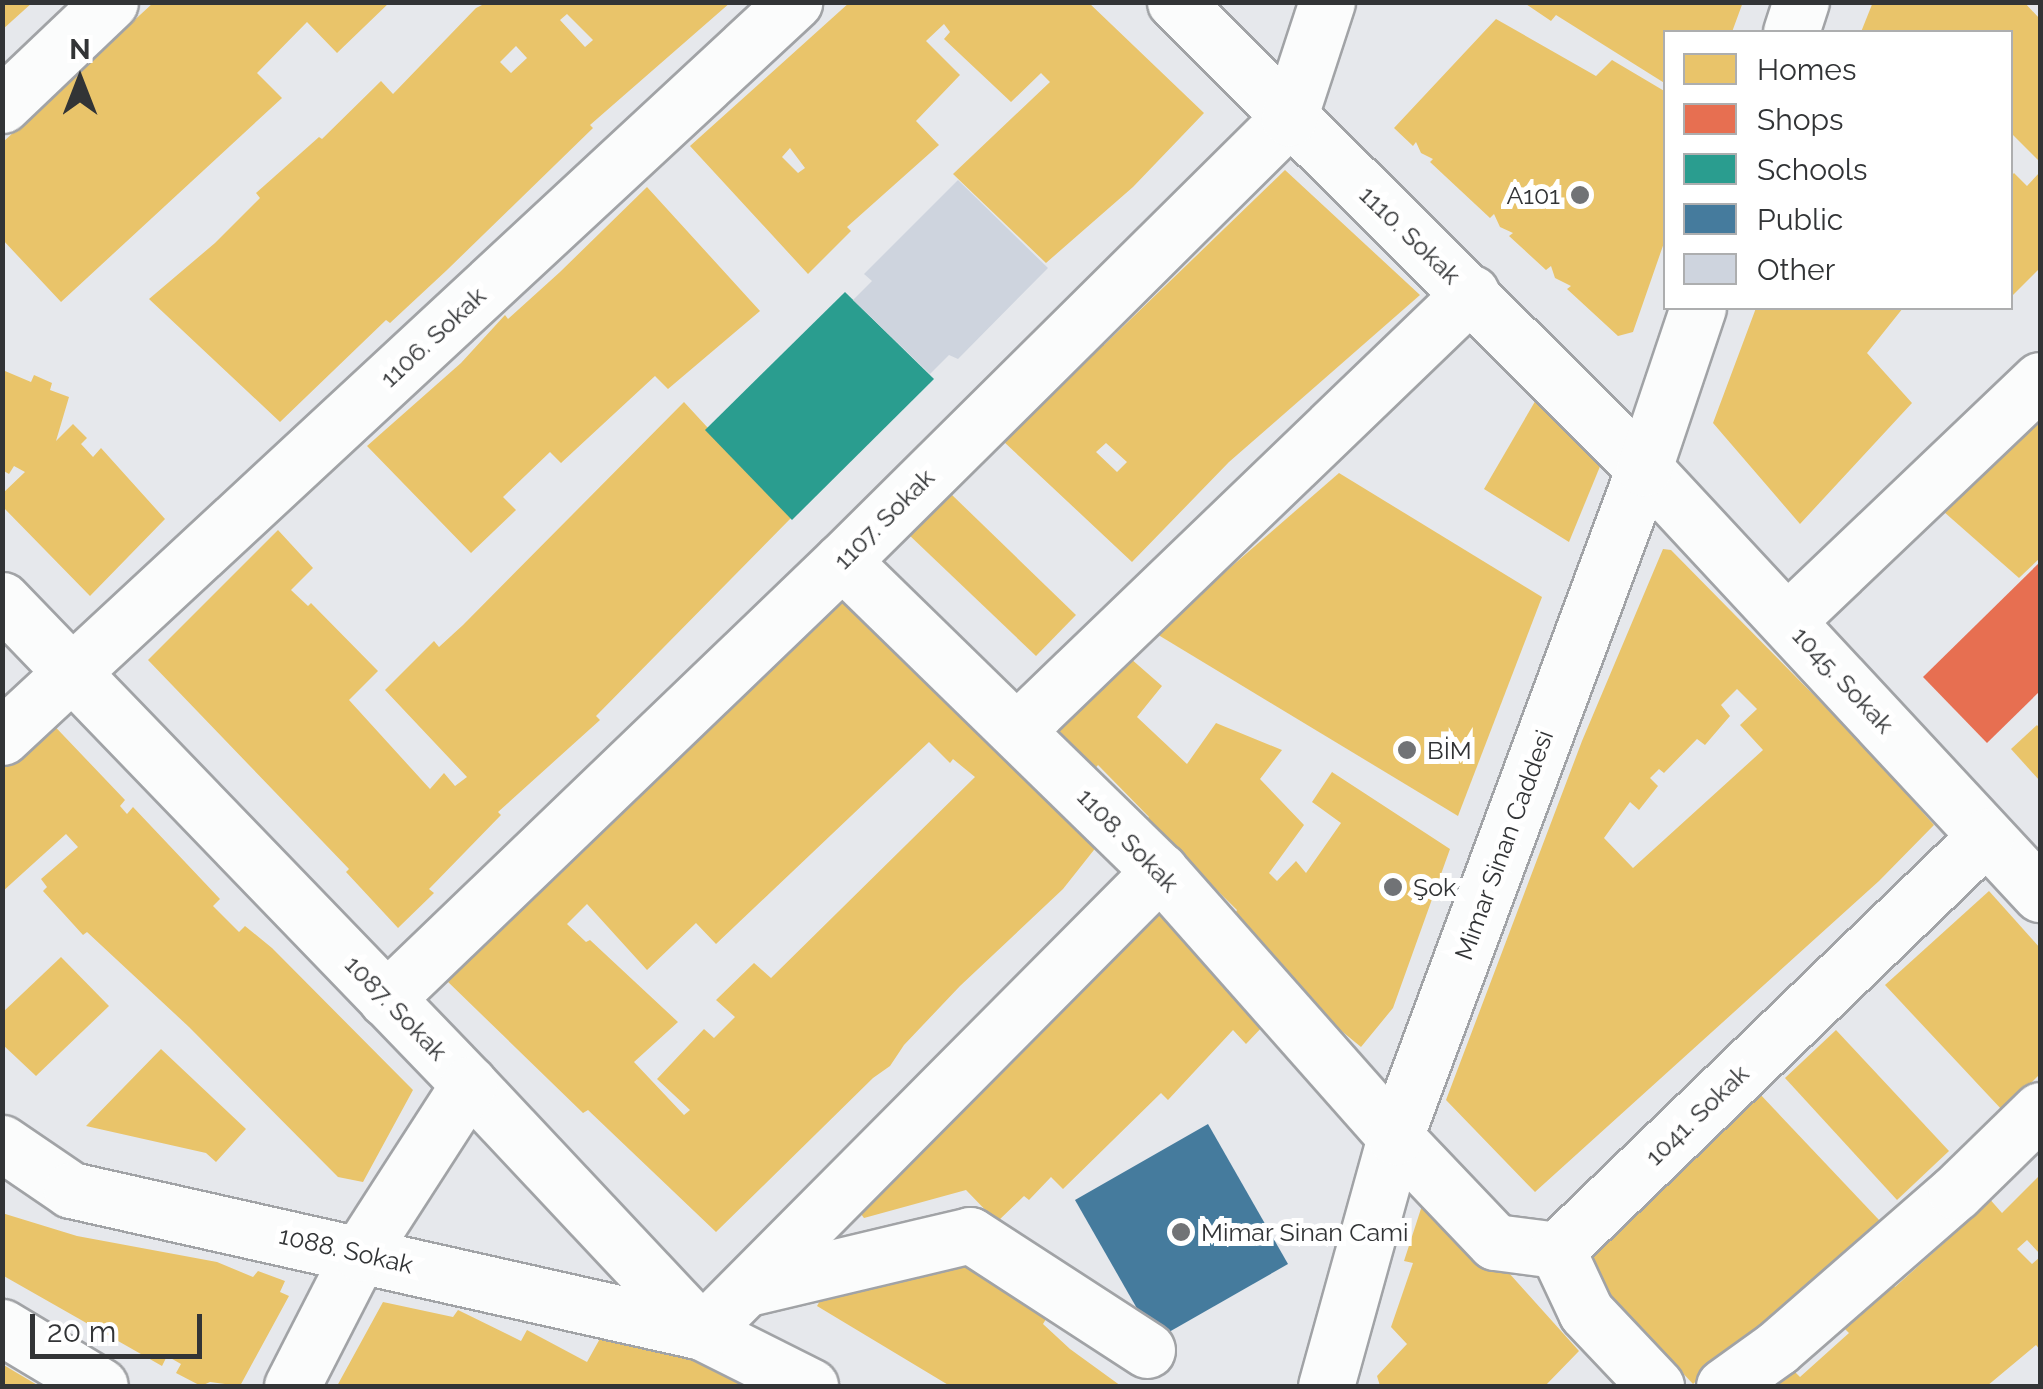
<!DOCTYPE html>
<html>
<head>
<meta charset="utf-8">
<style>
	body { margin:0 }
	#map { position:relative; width:2043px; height:1389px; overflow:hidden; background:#e6e8ec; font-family:Raleway,sans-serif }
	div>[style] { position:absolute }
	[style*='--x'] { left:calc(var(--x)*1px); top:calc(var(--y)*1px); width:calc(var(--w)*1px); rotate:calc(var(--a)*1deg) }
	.homes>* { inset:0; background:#e9c46a }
	.shops>* { inset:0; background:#e76f51 }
	.schools>* { inset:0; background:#2a9d8f }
	.public>* { inset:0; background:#457b9d }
	.building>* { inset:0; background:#ced4de }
	.roads { filter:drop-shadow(2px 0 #a1a3a6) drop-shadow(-2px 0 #a1a3a6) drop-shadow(0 2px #a1a3a6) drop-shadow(0 -2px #a1a3a6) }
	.minor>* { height:55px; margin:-27.5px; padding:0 27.5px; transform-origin:27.5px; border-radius:27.5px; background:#fbfcfc }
	.dots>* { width:28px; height:28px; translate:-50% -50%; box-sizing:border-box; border:5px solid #fff; border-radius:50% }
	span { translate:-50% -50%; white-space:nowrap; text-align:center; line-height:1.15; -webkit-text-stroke:10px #fff; paint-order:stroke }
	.poi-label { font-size:25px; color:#323436 }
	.right { translate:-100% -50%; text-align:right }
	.left { translate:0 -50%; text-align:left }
	.street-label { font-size:25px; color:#323436 }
	.frame { position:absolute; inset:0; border:5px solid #323436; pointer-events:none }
	.legend { position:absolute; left:1663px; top:30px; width:350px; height:280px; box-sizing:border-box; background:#fff; border:2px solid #adaeaf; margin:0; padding:12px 18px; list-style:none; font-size:30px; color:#323436 }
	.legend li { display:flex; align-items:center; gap:20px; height:50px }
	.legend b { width:50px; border:2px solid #adaeaf }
	.north { position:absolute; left:30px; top:30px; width:100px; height:100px; -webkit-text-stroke:8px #fff; paint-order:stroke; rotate:0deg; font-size:28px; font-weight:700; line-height:40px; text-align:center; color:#323436 }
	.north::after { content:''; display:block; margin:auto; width:35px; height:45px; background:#323436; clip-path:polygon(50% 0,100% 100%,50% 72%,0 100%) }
	.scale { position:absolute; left:30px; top:1314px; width:172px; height:45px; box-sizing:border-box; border:5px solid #323436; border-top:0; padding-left:12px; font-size:30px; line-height:35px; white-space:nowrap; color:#323436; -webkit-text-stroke:8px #fff; paint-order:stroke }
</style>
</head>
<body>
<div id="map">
	<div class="homes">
		<i style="clip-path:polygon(2px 2px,33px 2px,2px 30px)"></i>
		<i style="clip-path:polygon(154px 2px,390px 2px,337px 53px,307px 22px,257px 73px,282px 98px,61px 302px,2px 239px,2px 143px)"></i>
		<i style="clip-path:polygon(evenodd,488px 2px,731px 2px,590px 125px,593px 128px,447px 270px,390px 323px,386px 320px,280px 422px,149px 299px,215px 243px,260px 198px,256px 193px,319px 137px,322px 139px,381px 81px,393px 94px,476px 8px,488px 2px,567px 14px,593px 40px,585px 47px,560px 20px,567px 14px,488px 2px,516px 46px,527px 58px,511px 73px,500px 62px,516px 46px)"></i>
		<i style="clip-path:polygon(evenodd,850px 2px,1088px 2px,1204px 113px,1133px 187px,1046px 263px,953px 174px,1050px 82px,1041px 73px,1011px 102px,944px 39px,950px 32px,944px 24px,926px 41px,960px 75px,916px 121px,939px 145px,847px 227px,851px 231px,808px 274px,690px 146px,850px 2px,790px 148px,805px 168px,798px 173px,782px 157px,790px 148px)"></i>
		<i style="clip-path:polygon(1523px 2px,1743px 2px,1732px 32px,1666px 32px,1666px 84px,1556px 15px,1551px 21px)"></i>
		<i style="clip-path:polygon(1873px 2px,2024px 2px,2040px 19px,2040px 162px,2010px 132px,2010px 32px,1861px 32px)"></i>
		<i style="clip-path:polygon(1496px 19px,1596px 76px,1612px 60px,1666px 92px,1666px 237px,1633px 332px,1618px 336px,1567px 289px,1571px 286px,1555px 278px,1551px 266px,1546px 270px,1509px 236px,1513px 233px,1500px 227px,1494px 214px,1490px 218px,1430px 162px,1433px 159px,1421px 153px,1416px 142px,1413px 146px,1394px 128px)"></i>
		<i style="clip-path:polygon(evenodd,1285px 170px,1420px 295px,1229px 462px,1132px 562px,1003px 441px,1101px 342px,1104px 345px,1285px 170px,1106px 443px,1127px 462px,1117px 472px,1096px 452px,1106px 443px)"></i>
		<i style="clip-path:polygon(2040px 172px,2040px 268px,2010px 298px,2010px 177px,2014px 173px,2027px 186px)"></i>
		<i style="clip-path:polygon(647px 187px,760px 311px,668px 389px,655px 376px,561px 463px,550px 452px,503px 497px,516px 510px,471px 553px,367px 446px,461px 363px,505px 315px,508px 319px,560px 272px)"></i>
		<i style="clip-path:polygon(1756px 308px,1903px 308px,1867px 353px,1912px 403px,1800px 524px,1713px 423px)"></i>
		<i style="clip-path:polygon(5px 371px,31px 382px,34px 375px,52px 383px,50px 390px,69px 397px,56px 441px,73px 424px,87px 438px,81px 444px,93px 457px,101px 448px,165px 519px,90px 596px,2px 506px,2px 494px,25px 472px,14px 466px,9px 474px,2px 470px)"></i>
		<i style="clip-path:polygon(2040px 397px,2040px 558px,2019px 578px,1935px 504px)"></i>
		<i style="clip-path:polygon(1537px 398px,1601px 464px,1569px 542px,1484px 489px)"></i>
		<i style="clip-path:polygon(684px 402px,791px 518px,596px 716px,600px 720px,498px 812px,501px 815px,429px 889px,434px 893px,398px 928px,346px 872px,349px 869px,148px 660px,278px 530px,313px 568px,291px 590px,308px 606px,311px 603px,378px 671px,349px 700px,430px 789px,444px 773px,455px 786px,467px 777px,385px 690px,434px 641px,439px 647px,463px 625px)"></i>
		<i style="clip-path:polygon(1339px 473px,1542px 597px,1458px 816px,1155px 633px)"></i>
		<i style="clip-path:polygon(950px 493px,1076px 615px,1036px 656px,907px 533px)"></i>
		<i style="clip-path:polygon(evenodd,1663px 549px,1671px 550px,1865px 747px,1934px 825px,1879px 881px,1535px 1192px,1446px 1100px,1582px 741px,1663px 549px,1737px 689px,1757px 709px,1740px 725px,1763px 750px,1633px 868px,1604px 838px,1630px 802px,1639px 810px,1658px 786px,1650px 778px,1659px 769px,1664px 773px,1697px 739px,1705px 745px,1730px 716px,1721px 705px,1737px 689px)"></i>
		<i style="clip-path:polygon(evenodd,849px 585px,1105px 836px,1063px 889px,960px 986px,904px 1045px,890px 1066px,873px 1078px,716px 1232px,588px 1110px,583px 1113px,445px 979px,604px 821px,608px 825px,849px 585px,929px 742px,950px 763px,953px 759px,975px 777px,771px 978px,754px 963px,716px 1000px,735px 1017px,714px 1038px,704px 1029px,657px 1079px,690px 1110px,684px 1115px,634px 1062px,678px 1022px,590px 940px,586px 942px,567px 924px,587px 904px,647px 970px,696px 923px,716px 944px,929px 742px)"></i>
		<i style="clip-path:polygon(1122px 651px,1162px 686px,1137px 717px,1187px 764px,1216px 723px,1282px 750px,1260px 779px,1304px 825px,1269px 873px,1277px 881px,1296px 861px,1306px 873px,1341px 823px,1312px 802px,1332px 772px,1450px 849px,1393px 1008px,1361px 1047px,1333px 1024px,1235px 914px,1237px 910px,1146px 820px,1149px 817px,1098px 765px,1093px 771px,1059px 731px)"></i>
		<i style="clip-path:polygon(43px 714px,125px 800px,120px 806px,127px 814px,133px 807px,220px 899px,213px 906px,239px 932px,245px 926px,272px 948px,413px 1090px,363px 1182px,338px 1177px,189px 1027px,87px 932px,83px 935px,43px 891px,47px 887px,41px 879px,78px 847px,66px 834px,2px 892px,2px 755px)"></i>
		<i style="clip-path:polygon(2037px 725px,2040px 729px,2040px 781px,2011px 749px)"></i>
		<i style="clip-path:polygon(1989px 891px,2040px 948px,2040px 1074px,2003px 1111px,1885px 985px)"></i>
		<i style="clip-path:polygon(1161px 907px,1265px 1024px,1246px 1044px,1233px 1030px,1168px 1100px,1161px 1093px,1063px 1189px,1051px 1177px,1029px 1200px,1024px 1196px,997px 1222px,966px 1190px,864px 1218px,855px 1206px)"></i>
		<i style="clip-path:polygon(61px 957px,109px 1006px,36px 1076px,2px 1044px,2px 1013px)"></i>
		<i style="clip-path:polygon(1836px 1030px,1949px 1151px,1897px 1200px,1785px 1078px)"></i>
		<i style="clip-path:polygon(161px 1049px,246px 1129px,216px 1162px,206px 1153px,86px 1126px)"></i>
		<i style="clip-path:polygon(1758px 1092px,1880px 1221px,1693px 1384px,1580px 1263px)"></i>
		<i style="clip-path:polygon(2040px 1175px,2040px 1254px,2027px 1240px,2017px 1249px,2032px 1264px,2040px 1257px,2040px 1350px,2036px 1345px,1987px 1386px,1773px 1386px,1792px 1369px,1800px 1377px,1849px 1333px,1843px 1327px,1889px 1281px,1895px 1287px,1944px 1243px,1932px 1231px,1980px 1188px,2002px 1213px)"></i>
		<i style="clip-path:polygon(1429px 1184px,1579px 1351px,1545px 1386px,1380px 1386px,1377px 1376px,1407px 1344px,1391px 1327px,1413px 1263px,1404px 1261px)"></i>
		<i style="clip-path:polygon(2px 1213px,77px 1236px,217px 1262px,253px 1277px,258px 1271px,285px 1281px,280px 1292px,289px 1296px,240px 1386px,210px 1382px,201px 1386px,176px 1373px,181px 1364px,167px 1356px,162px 1366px,2px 1275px)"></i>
		<i style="clip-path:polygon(967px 1250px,1014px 1285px,1009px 1294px,1046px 1319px,1043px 1324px,1070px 1349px,1121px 1386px,950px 1386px,817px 1306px,832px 1279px)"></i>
		<i style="clip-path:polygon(383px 1302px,453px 1317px,458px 1310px,521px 1341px,527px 1330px,587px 1362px,607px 1326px,784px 1386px,337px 1386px)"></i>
		<i style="clip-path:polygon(2px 1364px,39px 1386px,2px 1386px)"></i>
	</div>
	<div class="shops">
		<i style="clip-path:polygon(2040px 562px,2040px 691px,1987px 743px,1923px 677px)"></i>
	</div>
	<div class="schools">
		<i style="clip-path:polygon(845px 292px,934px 379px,792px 520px,705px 430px)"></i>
	</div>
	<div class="public">
		<i style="clip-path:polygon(1208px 1124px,1288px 1264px,1155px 1340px,1075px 1200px)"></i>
	</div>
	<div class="building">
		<i style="clip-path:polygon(958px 180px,1048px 268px,958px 359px,949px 355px,930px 374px,853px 300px,872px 281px,864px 274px)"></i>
	</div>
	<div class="roads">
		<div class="minor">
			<i style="--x:1175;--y:2;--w:661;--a:44.82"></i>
			<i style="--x:1644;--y:468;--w:582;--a:47.09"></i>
			<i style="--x:1791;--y:32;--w:32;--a:-72"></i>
			<i style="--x:2;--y:105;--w:149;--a:-43.6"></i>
			<i style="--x:842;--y:561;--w:444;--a:44.3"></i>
			<i style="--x:1160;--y:871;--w:355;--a:48.5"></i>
			<i style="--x:1395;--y:1137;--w:145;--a:46.4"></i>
			<i style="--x:1495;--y:1242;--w:63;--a:7.4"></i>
			<i style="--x:1557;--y:1250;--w:596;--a:-43.98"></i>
			<i style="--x:2;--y:600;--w:673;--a:46.02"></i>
			<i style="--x:469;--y:1084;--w:340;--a:46.8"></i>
			<i style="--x:702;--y:1332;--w:121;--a:26.6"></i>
			<i style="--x:1788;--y:620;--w:348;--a:-43.6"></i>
			<i style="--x:1018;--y:729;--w:629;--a:-43.9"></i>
			<i style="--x:2;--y:737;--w:1081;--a:-42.86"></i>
			<i style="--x:386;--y:999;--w:632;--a:-43.85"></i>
			<i style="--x:842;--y:561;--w:629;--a:-44.74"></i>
			<i style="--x:1289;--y:118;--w:122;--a:-71.9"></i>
			<i style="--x:2;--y:1143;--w:83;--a:34.3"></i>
			<i style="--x:71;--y:1190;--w:647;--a:12.68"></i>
			<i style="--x:702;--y:1332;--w:650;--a:-45.19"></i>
			<i style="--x:1557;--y:1250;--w:68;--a:64.9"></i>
			<i style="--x:1586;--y:1312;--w:102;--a:46.6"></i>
			<i style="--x:748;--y:1288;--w:228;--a:-13.4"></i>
			<i style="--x:970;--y:1235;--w:211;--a:33"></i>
			<i style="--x:2;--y:1327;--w:114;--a:31"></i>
			<i style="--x:292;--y:1386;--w:149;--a:-62.9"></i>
			<i style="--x:360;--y:1253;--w:201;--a:-57.2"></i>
			<i style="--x:1326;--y:1386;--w:258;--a:-74.5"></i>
			<i style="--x:1395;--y:1137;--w:714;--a:-69.58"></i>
			<i style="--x:1644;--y:468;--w:169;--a:-71.4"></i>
			<i style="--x:1724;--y:1386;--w:65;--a:-35.6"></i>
			<i style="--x:1777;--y:1348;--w:237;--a:-41.1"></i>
			<i style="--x:1956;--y:1192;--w:117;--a:-44.3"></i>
		</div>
	</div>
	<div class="dots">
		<i style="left:1580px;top:195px;background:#717376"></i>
		<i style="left:1407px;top:750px;background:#717376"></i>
		<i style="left:1393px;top:887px;background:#717376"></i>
		<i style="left:1181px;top:1232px;background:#717376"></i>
	</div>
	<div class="poi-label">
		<span class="right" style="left:1560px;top:195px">A101</span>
		<span class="left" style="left:1427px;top:750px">BİM</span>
		<span class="left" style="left:1413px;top:887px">Şok</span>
		<span class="left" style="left:1201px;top:1232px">Mimar Sinan Cami</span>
	</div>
	<div class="street-label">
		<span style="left:1410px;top:235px;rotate:44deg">1110. Sokak</span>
		<span style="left:433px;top:337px;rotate:-43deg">1106. Sokak</span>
		<span style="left:884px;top:519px;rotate:-45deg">1107. Sokak</span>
		<span style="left:1843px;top:680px;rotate:47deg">1045. Sokak</span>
		<span style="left:1128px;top:840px;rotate:46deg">1108. Sokak</span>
		<span style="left:1504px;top:845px;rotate:-70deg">Mimar Sinan Caddesi</span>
		<span style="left:396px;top:1008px;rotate:46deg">1087. Sokak</span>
		<span style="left:1697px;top:1115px;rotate:-44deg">1041. Sokak</span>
		<span style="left:346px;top:1250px;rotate:13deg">1088. Sokak</span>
	</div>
	<div class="frame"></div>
	<ul class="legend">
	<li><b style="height:28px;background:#e9c46a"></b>Homes</li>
	<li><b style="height:28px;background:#e76f51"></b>Shops</li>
	<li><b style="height:28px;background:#2a9d8f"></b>Schools</li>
	<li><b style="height:28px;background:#457b9d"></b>Public</li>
	<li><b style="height:28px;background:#ced4de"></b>Other</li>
	</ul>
	<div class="north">N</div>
	<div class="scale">20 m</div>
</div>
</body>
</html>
